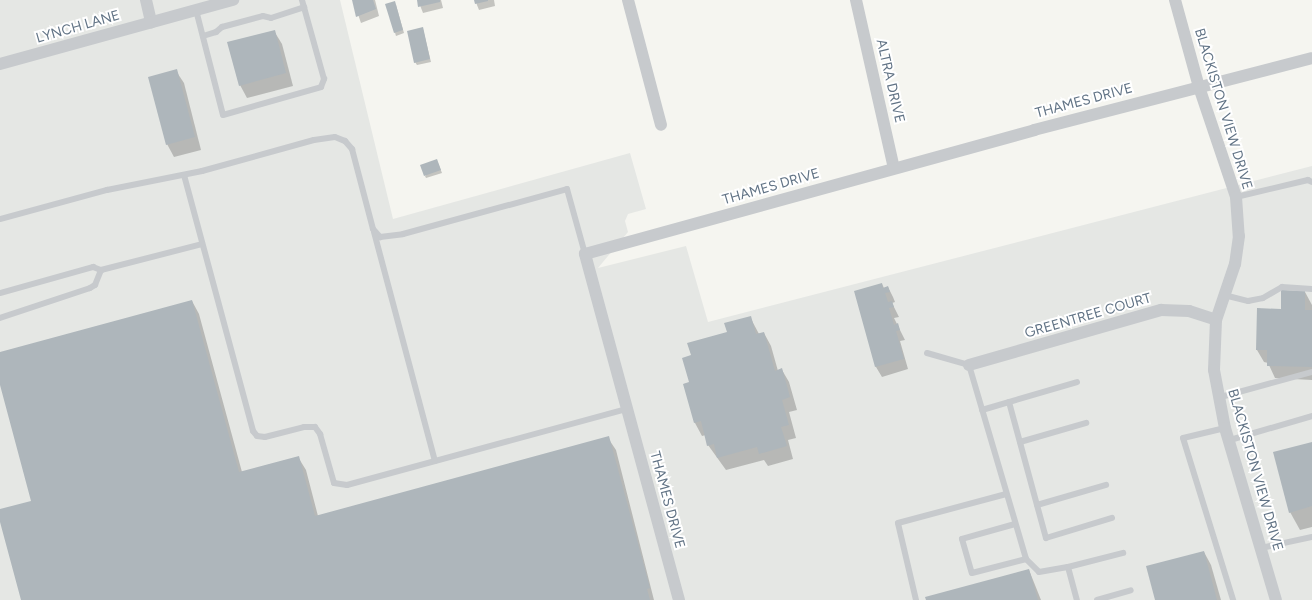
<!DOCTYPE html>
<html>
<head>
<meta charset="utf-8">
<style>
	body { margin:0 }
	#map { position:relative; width:1312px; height:600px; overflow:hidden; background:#f5f5f0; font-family:Figtree,sans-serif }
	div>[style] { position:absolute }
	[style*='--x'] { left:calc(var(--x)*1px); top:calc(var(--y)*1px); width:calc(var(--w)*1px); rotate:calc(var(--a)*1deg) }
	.built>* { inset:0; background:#e5e7e4 }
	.shadow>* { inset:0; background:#0003 }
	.building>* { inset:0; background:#aeb6bb }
	.service>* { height:6px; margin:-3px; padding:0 3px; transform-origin:3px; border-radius:3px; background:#c7cacd }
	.minor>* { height:12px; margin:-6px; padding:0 6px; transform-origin:6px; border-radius:6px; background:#c7cacd }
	span { translate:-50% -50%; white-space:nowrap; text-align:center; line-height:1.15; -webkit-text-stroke:4px #fff; paint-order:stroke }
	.street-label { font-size:14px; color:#617385 }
</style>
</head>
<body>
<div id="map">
	<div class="built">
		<i style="clip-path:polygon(0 0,340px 0,393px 219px,630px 153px,646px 209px,628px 214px,625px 221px,628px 232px,598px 268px,686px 246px,708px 322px,1312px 166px,1312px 600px,0 600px)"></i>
	</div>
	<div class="shadow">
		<i style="clip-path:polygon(353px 0,375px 0,379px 16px,361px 23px)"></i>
		<i style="clip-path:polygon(418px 0,441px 0,443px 8px,423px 13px)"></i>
		<i style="clip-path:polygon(475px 0,494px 0,495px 6px,479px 10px)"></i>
		<i style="clip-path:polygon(387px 5px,396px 5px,404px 33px,396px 36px)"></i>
		<i style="clip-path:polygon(423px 29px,431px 62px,417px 65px,415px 62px)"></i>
		<i style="clip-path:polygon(274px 31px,282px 44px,293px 86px,247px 98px,240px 85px)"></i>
		<i style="clip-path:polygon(176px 71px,184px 83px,201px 150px,174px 157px,167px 144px)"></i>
		<i style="clip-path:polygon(438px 163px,442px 173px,426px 178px,425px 176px)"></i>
		<i style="clip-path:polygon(882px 284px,884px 288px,888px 287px,893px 297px,895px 302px,892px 303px,899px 317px,894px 318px,905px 340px,900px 341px,908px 369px,882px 377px,876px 367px,855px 292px)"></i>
		<i style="clip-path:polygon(1305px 292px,1312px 305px,1312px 380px,1275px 378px,1268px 363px,1264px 362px,1257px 350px,1282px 310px)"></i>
		<i style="clip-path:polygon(192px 301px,199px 314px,242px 472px,298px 457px,306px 470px,318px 516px,608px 438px,616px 450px,654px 600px,22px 600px,0 510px,33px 502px,0 381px,0 353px)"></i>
		<i style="clip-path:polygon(750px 317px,759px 334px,764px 333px,771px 346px,778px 371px,782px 370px,789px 382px,797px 410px,789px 412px,796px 438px,788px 440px,793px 459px,768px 466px,764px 460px,726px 470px,708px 445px,706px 435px,702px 436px,695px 423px,684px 384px,690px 383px,728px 333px)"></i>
		<i style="clip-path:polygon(1312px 443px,1312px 527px,1300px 530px,1290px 512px)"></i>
		<i style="clip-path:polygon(1204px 552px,1211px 565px,1221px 600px,1156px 600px)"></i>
		<i style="clip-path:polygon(1029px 570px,1041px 600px,927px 600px)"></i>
	</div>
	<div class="building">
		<i style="clip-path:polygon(352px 0,373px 0,376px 9px,356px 17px)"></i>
		<i style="clip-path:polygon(417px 0,440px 0,440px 2px,418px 7px)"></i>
		<i style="clip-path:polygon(474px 0,488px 0,488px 1px,475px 4px)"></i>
		<i style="clip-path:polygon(395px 1px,403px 30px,394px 33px,385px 4px)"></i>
		<i style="clip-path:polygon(423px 27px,430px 59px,414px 63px,407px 31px)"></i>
		<i style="clip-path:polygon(275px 30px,286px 73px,239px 86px,227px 42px)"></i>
		<i style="clip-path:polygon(177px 69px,195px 137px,166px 145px,148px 77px)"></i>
		<i style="clip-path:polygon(437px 159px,441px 170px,424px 176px,420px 165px)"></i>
		<i style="clip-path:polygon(882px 283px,883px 288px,888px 286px,890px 292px,885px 293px,888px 302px,892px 301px,894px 307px,889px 308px,894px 325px,898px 323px,900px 330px,896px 331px,904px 359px,875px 367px,854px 291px)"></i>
		<i style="clip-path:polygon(1281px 290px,1305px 291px,1305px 310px,1312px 310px,1312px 367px,1267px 366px,1267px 350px,1256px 350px,1257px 308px,1281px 309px)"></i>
		<i style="clip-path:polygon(192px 300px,239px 472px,299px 456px,315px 516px,609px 436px,650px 588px,647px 589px,650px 600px,21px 600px,0 522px,0 509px,31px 501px,0 385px,0 352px)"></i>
		<i style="clip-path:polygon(751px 316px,756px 334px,764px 332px,775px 371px,782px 368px,790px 397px,782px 400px,789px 425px,781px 427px,787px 446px,759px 454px,757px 447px,717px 458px,714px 444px,707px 446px,701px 421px,694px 423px,683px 384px,689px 382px,682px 358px,691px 355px,687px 343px,727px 332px,724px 323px)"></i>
		<i style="clip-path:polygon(1312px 442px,1312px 506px,1289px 513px,1273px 452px)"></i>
		<i style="clip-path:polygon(1204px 551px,1217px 600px,1155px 600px,1146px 566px)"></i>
		<i style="clip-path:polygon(1029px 569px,1038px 600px,926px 600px,925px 597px)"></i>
	</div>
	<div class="service">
		<i style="--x:196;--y:10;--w:108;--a:75.6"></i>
		<i style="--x:223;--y:115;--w:102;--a:-15.9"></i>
		<i style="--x:321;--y:87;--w:9;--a:-69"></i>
		<i style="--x:324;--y:79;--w:82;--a:-105.6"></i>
		<i style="--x:203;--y:36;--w:14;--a:-17"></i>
		<i style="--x:216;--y:32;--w:8;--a:-40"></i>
		<i style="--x:222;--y:27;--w:42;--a:-15"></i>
		<i style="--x:263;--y:16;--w:8;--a:14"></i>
		<i style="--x:271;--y:18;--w:35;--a:-18"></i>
		<i style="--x:184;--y:175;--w:265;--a:74.9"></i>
		<i style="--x:253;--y:431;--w:6;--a:51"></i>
		<i style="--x:257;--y:436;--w:8;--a:7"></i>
		<i style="--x:265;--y:437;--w:40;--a:-14.4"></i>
		<i style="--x:304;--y:427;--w:11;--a:0"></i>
		<i style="--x:315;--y:427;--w:9;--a:54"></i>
		<i style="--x:320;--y:434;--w:51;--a:74.1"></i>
		<i style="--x:334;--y:483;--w:13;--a:9"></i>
		<i style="--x:347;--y:485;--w:290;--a:-15.2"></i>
		<i style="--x:1236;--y:197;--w:74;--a:-13.3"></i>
		<i style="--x:1308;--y:180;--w:4;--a:27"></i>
		<i style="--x:0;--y:219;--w:111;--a:-15.2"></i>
		<i style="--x:107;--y:190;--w:97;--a:-11.3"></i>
		<i style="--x:202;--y:171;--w:116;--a:-15.5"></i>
		<i style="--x:314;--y:140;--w:21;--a:-8"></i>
		<i style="--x:335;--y:137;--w:11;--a:22"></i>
		<i style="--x:345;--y:141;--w:11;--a:49"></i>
		<i style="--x:352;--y:149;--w:83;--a:75.3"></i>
		<i style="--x:373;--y:229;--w:11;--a:49"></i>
		<i style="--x:380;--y:237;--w:23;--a:-7"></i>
		<i style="--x:403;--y:234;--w:170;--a:-15.3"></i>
		<i style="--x:567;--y:189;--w:67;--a:74.5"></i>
		<i style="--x:374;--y:232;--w:237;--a:75.1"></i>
		<i style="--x:0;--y:293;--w:97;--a:-15.6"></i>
		<i style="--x:93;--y:267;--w:9;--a:21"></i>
		<i style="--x:101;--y:270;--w:104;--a:-14.4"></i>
		<i style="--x:1224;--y:295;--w:25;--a:14"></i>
		<i style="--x:1248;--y:301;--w:15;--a:-11"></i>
		<i style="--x:1263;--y:298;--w:22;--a:-30"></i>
		<i style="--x:1282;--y:287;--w:30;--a:4"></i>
		<i style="--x:0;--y:318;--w:95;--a:-18.4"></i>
		<i style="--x:90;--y:288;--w:6;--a:-31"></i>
		<i style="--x:95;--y:285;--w:16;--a:-68"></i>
		<i style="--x:927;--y:353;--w:44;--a:15.9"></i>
		<i style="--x:969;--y:365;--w:202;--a:73.6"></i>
		<i style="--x:1026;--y:559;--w:18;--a:45"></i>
		<i style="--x:1039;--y:572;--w:29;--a:-10"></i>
		<i style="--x:1068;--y:567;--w:34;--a:75"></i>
		<i style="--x:1217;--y:398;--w:98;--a:-15.3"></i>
		<i style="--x:1009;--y:402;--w:141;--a:74.8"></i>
		<i style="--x:1046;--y:538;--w:69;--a:-16.9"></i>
		<i style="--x:982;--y:410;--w:99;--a:-16.4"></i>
		<i style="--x:1225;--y:428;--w:43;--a:166.6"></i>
		<i style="--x:1183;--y:438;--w:170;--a:72.8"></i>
		<i style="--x:1230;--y:440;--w:85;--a:-16.3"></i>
		<i style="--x:1020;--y:442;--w:69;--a:-16.1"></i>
		<i style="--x:1037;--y:505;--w:72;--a:-16.2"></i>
		<i style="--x:1015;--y:524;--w:55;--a:164.2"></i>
		<i style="--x:962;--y:539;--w:35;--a:74"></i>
		<i style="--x:972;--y:573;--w:56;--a:-14.5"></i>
		<i style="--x:1261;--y:548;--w:52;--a:-12.2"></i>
		<i style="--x:1068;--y:567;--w:57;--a:-14.3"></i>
		<i style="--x:916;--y:600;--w:79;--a:-103.2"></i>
		<i style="--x:898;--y:523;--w:112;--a:-15"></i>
		<i style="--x:1097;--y:600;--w:35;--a:-16"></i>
	</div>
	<div class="minor">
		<i style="--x:146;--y:0;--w:23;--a:77"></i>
		<i style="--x:628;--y:0;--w:129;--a:75.2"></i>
		<i style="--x:856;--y:0;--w:172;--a:77.3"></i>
		<i style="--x:1175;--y:0;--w:90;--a:74.6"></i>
		<i style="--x:1199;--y:87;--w:116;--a:71.4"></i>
		<i style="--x:1236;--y:197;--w:39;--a:86"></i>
		<i style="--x:1239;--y:236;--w:28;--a:98"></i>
		<i style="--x:1235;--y:264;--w:59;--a:108.7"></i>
		<i style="--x:1216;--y:320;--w:50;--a:92.3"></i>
		<i style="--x:1214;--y:370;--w:59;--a:79.3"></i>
		<i style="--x:1225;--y:428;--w:179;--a:73.5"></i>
		<i style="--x:0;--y:64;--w:242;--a:-15.4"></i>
		<i style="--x:969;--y:365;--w:200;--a:-16"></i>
		<i style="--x:1161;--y:310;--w:28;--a:2"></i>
		<i style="--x:1189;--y:311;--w:28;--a:18"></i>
		<i style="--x:679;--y:600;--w:359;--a:-105.2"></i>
		<i style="--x:585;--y:254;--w:466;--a:-15.4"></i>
		<i style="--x:1034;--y:130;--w:287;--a:-14.5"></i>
	</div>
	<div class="street-label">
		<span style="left:78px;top:27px;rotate:-16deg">LYNCH LANE</span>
		<span style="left:890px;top:81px;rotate:77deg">ALTRA DRIVE</span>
		<span style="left:1084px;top:101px;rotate:-15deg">THAMES DRIVE</span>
		<span style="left:1223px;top:109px;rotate:73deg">BLACKISTON VIEW DRIVE</span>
		<span style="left:771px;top:187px;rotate:-16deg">THAMES DRIVE</span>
		<span style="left:1088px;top:316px;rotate:-16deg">GREENTREE COURT</span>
		<span style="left:1255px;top:470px;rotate:74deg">BLACKISTON VIEW DRIVE</span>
		<span style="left:667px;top:500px;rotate:75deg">THAMES DRIVE</span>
	</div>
</div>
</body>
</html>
